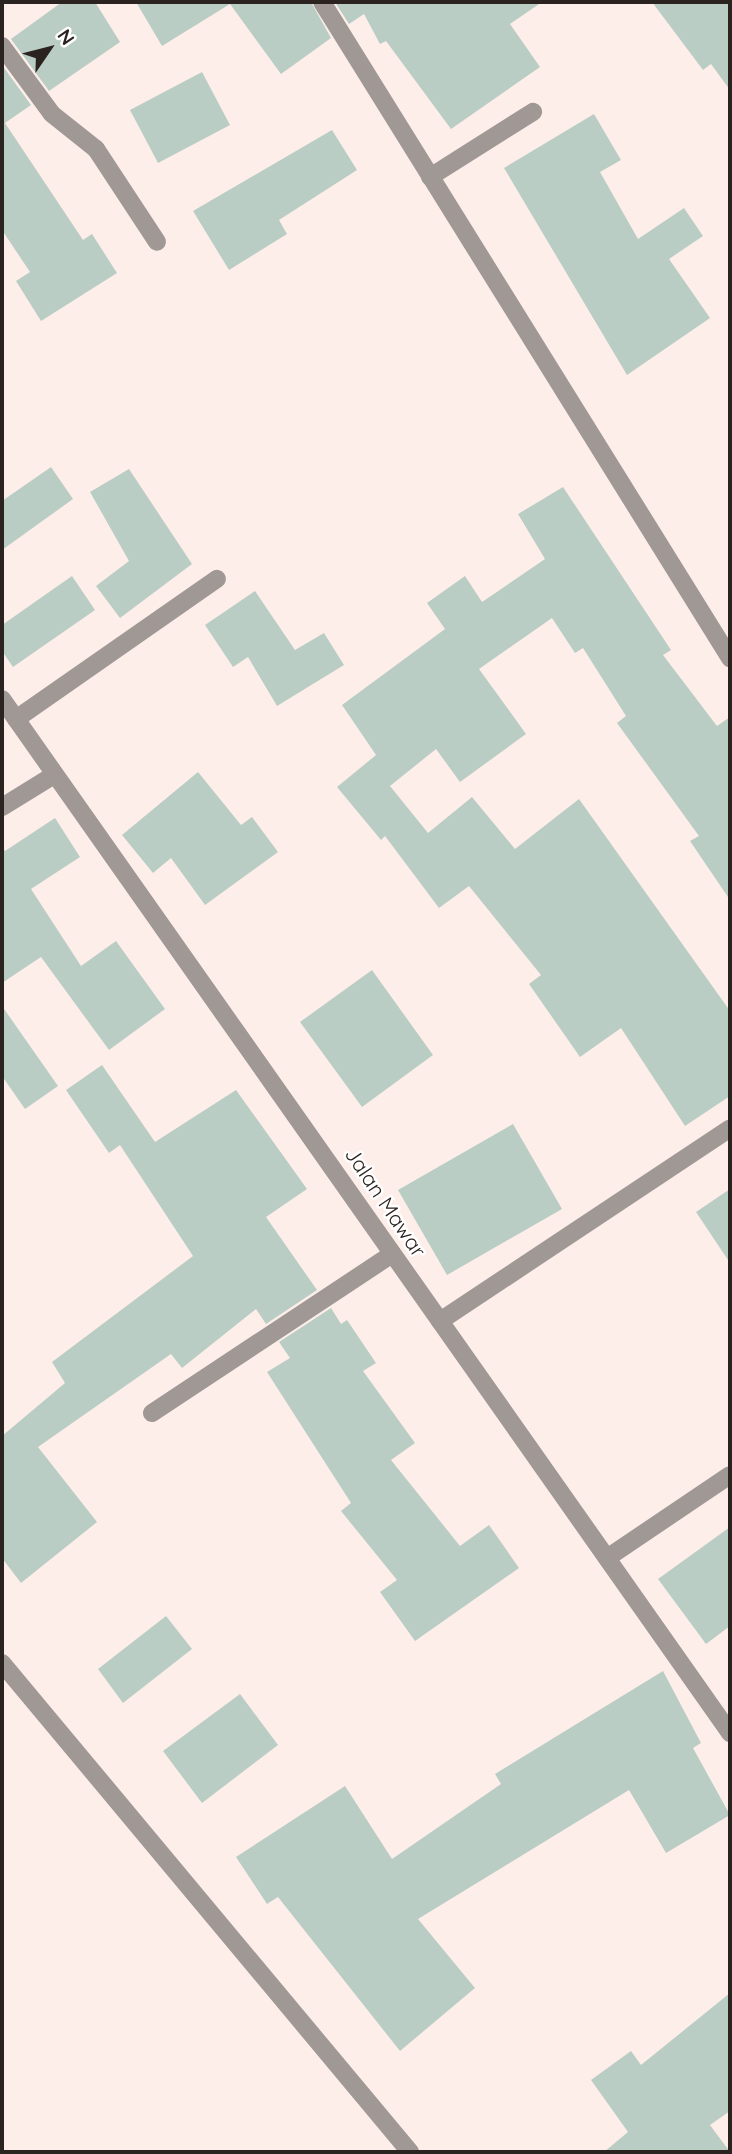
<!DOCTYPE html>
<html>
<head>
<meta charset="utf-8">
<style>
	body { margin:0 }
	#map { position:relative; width:732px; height:2154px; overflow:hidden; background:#feeee9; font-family:Quicksand,sans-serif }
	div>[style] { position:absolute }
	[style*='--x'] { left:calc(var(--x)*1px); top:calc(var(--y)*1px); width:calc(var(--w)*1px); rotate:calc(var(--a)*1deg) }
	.building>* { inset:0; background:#b9cdc5 }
	.minor>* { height:18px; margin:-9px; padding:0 9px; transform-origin:9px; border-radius:9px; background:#a09895 }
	span { translate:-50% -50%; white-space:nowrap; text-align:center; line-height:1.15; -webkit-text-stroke:5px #fff; paint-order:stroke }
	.street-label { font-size:21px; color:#2a2320 }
	.frame { position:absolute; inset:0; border:4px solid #2a2320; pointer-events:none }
	.north { position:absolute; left:14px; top:14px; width:70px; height:70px; -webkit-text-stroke:5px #fff; paint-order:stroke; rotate:55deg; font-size:19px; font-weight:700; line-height:28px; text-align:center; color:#2a2320 }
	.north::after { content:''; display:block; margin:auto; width:24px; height:32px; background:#2a2320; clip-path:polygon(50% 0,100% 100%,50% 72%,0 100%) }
</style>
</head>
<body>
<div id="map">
	<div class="building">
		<i style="clip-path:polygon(62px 2px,95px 2px,120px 42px,49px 91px,11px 39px)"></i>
		<i style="clip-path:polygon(136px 2px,311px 2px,331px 38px,281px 74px,230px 4px,162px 46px)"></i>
		<i style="clip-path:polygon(335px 2px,542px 2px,510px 24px,540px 67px,451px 129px,386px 41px,380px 44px,364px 14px,349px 24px)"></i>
		<i style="clip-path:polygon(652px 2px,730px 2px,730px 90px,711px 64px,703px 70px)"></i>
		<i style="clip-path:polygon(2px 65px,31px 105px,5px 123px,83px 240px,92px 234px,117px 273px,41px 321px,16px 281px,30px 272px,2px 230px)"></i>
		<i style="clip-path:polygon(202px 72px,230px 125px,158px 163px,130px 110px)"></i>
		<i style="clip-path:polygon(594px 114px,621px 160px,600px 172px,638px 239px,684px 208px,703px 236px,669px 259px,710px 318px,627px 375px,504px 168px)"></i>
		<i style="clip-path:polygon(332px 130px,357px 170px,279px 220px,287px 234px,229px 270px,193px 211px)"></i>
		<i style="clip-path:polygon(51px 467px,73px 499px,2px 550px,2px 501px)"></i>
		<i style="clip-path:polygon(129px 469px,192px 564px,120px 618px,96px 586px,129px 561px,90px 492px)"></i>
		<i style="clip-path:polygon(563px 487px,671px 650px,663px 655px,717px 726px,730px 717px,730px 900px,690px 841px,699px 836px,617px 723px,626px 716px,583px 648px,575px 653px,552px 618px,479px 669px,526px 734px,460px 782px,436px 749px,390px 786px,428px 833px,472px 797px,515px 849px,579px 799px,730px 1011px,730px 1096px,685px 1126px,621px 1028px,580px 1057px,529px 984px,541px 975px,469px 886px,439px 908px,385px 836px,381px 840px,337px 787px,376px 755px,342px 705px,445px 629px,427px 603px,465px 576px,482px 602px,545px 559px,518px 514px)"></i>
		<i style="clip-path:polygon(72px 576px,95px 610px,13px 667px,2px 651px,2px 625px)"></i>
		<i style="clip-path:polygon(255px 591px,295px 650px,324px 633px,344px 665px,277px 706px,248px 657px,233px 667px,205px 625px)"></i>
		<i style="clip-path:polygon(198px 772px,241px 825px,252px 817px,278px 852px,205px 905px,171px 858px,153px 873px,122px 835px)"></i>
		<i style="clip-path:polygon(55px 818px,80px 857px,31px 889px,81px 966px,116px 941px,165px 1009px,109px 1050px,41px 957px,2px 983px,2px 846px,5px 851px)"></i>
		<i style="clip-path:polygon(372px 970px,433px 1055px,362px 1107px,300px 1022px)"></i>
		<i style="clip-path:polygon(2px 1006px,58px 1086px,25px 1109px,2px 1076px)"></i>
		<i style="clip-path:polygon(102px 1065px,155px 1142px,236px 1090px,307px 1189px,266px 1217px,317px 1290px,266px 1324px,256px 1309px,182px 1368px,171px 1354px,38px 1447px,97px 1522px,21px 1583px,2px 1558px,2px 1436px,65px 1383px,52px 1362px,193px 1256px,120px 1145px,109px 1153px,66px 1090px)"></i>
		<i style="clip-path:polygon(513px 1124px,562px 1209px,447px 1275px,398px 1190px)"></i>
		<i style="clip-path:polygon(730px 1189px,730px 1263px,696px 1212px)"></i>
		<i style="clip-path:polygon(331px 1308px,341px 1324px,347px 1320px,376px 1363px,363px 1371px,415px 1443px,391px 1460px,460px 1546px,489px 1525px,519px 1568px,415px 1641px,380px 1592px,397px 1580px,341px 1511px,351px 1503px,267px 1372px,290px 1358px,279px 1342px)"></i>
		<i style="clip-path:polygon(730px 1527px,730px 1626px,706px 1644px,658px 1579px)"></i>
		<i style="clip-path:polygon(166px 1616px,192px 1649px,123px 1703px,98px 1669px)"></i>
		<i style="clip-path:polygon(663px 1671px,701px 1743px,693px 1748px,730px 1815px,666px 1853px,629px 1790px,418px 1919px,475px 1988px,400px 2051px,278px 1897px,267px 1904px,236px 1857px,345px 1786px,392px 1859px,501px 1784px,495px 1774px)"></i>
		<i style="clip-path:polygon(240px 1694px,278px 1745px,202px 1803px,163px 1751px)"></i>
		<i style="clip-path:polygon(730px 1993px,730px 2111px,710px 2125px,730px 2152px,604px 2152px,628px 2132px,591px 2080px,631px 2051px,641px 2065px)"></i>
	</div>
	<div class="minor">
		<i style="--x:322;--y:2;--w:773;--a:58.12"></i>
		<i style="--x:2;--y:46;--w:84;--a:53.7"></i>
		<i style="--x:52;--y:114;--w:56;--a:38.5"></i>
		<i style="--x:96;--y:149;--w:111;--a:56.7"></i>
		<i style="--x:430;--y:177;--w:122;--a:-32.3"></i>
		<i style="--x:2;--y:699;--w:1265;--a:54.85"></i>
		<i style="--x:16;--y:719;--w:245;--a:-34.9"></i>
		<i style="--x:2;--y:807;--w:61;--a:-31.6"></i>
		<i style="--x:440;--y:1321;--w:348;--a:-33.6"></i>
		<i style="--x:152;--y:1413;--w:288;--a:-33.5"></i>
		<i style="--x:607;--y:1558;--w:148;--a:-34"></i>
		<i style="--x:2;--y:1663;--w:637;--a:50.16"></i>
	</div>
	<div class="street-label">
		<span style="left:386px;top:1202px;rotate:56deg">Jalan Mawar</span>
	</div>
	<div class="frame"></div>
	<div class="north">N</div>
</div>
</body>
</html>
